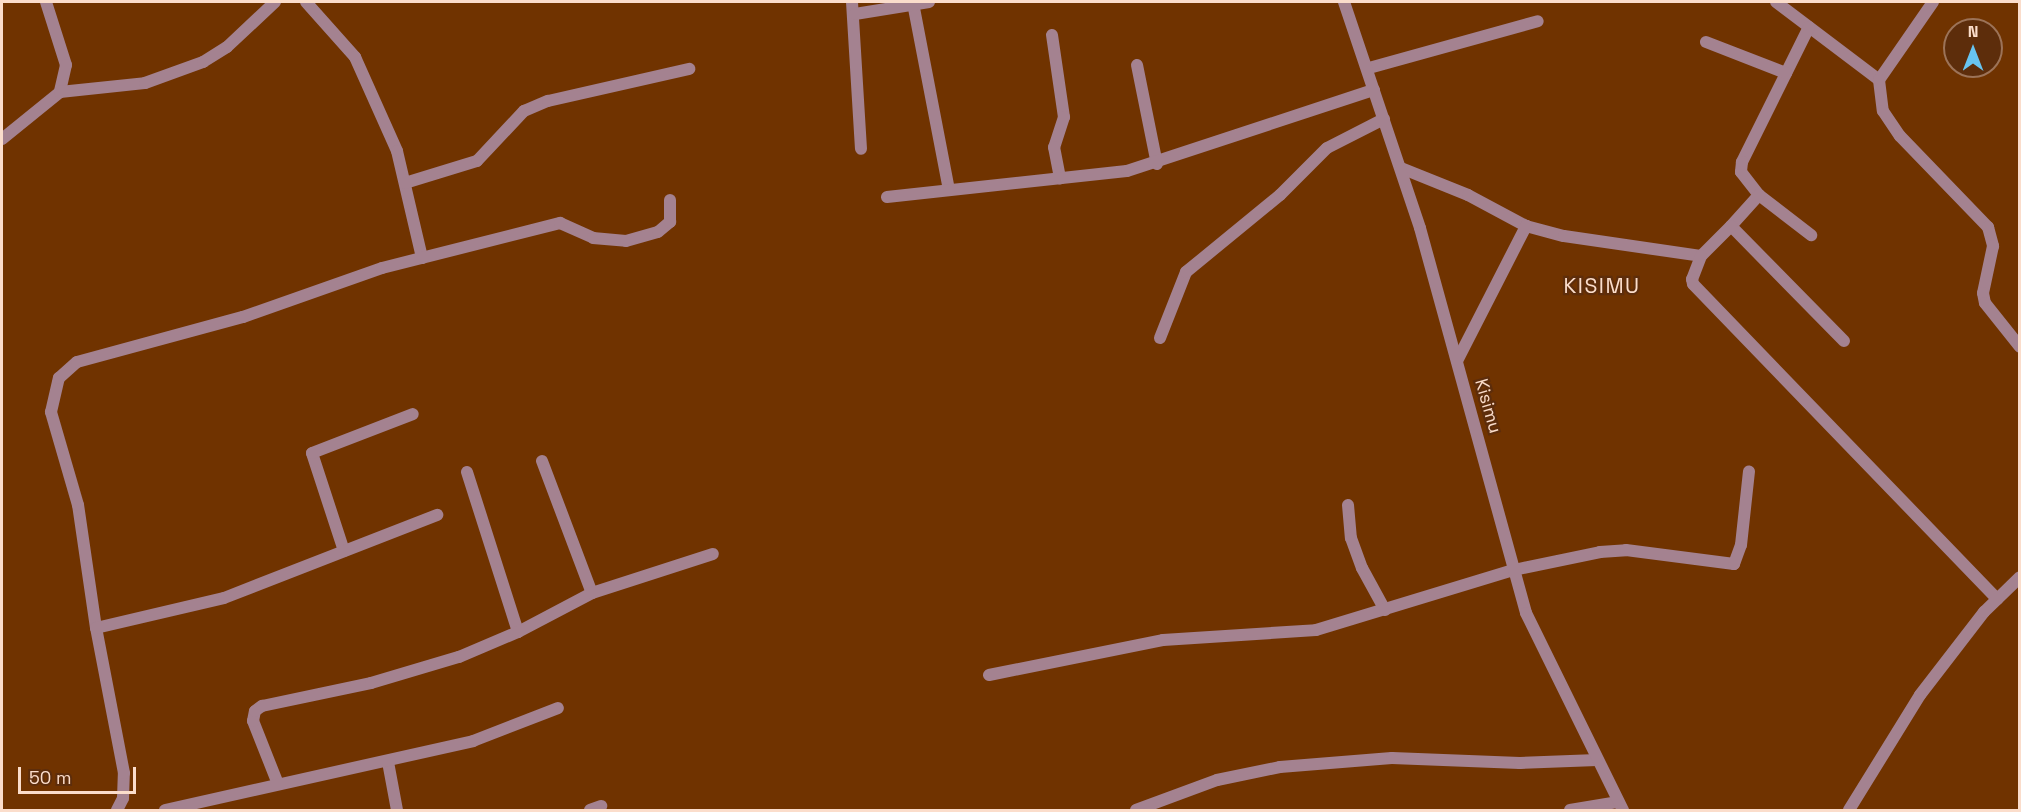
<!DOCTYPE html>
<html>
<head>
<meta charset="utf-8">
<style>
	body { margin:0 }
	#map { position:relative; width:2021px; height:812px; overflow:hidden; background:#703300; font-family:"Space Grotesk",sans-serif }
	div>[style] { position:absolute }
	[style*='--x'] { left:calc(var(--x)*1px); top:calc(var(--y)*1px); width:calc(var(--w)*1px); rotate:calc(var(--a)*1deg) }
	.minor>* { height:12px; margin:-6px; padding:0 6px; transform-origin:6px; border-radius:6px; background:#a48290 }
	.tertiary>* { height:12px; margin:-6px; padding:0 6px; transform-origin:6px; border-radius:6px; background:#a48290 }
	span { translate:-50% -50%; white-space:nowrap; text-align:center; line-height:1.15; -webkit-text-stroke:4.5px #5d2d0b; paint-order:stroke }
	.street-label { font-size:18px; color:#fbddcb }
	.quarter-label { font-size:21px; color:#fbddcb; letter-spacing:1.5px }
	.frame { position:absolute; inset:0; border:3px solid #fbddcb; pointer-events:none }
	.north { position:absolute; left:1943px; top:18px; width:60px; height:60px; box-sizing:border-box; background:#5d2d0b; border:2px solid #9c7358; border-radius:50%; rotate:0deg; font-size:16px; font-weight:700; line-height:24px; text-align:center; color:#fbddcb }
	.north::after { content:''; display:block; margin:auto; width:21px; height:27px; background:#68c4f0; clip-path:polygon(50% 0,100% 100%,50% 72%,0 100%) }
	.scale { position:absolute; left:18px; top:767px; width:118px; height:27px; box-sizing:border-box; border:3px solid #fbddcb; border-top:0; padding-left:8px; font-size:18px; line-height:21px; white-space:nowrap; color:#fbddcb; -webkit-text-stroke:4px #5d2d0b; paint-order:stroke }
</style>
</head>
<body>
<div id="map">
	<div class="minor">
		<i style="--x:46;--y:2;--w:66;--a:72.4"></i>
		<i style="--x:66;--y:65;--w:28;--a:103"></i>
		<i style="--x:306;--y:2;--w:74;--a:48.3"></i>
		<i style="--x:355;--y:57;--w:103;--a:65.9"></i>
		<i style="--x:397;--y:151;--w:110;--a:76.8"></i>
		<i style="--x:852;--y:2;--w:147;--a:86.5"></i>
		<i style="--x:1776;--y:2;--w:129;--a:37.1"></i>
		<i style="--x:1933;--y:2;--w:95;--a:124.7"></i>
		<i style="--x:1879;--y:80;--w:31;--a:83"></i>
		<i style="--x:1883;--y:111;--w:30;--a:56"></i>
		<i style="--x:1900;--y:136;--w:127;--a:46"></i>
		<i style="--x:1988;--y:227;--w:20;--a:75"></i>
		<i style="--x:1993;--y:246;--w:48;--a:102"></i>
		<i style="--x:1983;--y:293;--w:10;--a:79"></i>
		<i style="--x:1985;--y:303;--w:56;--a:51.5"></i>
		<i style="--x:913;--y:3;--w:190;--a:79.1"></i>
		<i style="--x:855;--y:14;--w:75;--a:-9.2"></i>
		<i style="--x:1809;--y:27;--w:151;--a:116.4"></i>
		<i style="--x:1742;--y:162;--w:10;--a:96"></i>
		<i style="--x:1741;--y:172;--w:29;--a:52"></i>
		<i style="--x:1759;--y:195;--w:66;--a:37.6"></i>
		<i style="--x:1052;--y:35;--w:83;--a:81.7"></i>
		<i style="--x:1064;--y:117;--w:32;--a:108"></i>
		<i style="--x:1054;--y:147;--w:32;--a:79"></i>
		<i style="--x:1706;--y:42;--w:86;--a:21.2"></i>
		<i style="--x:1137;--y:65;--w:101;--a:78.6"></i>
		<i style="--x:1369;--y:68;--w:175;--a:-15.5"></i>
		<i style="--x:2;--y:139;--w:75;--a:-39"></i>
		<i style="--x:60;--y:92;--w:85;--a:-6"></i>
		<i style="--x:145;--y:83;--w:62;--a:-19.9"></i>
		<i style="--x:203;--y:62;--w:28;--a:-32"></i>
		<i style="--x:227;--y:47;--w:66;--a:-43.2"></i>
		<i style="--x:1401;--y:168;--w:72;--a:21.9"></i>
		<i style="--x:1468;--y:195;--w:66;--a:28.1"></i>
		<i style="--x:1526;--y:226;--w:39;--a:15"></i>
		<i style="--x:1564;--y:236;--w:138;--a:8.3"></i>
		<i style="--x:405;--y:183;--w:75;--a:-17"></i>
		<i style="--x:477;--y:161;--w:69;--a:-46.8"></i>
		<i style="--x:524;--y:111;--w:26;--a:-23"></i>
		<i style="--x:548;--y:101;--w:145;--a:-12.8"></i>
		<i style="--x:887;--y:197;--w:241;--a:-6.2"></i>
		<i style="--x:1127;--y:171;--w:260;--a:-18.2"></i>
		<i style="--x:1731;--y:226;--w:42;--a:-47.9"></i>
		<i style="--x:1160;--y:338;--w:71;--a:-68.5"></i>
		<i style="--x:1186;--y:272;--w:122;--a:-39.3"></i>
		<i style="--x:1280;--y:195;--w:66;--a:-45"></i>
		<i style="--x:1327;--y:148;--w:64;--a:-27"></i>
		<i style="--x:1844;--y:341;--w:161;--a:-134.5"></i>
		<i style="--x:1731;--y:226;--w:42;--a:135"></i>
		<i style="--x:1701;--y:256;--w:25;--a:111"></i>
		<i style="--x:1692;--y:279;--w:5;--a:79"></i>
		<i style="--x:1693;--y:284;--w:438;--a:46"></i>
		<i style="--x:1457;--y:361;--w:152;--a:-62.9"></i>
		<i style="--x:542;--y:461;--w:141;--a:69.3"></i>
		<i style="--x:467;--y:472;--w:168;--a:72.3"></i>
		<i style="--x:1348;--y:505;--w:33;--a:85"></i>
		<i style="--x:1351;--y:538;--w:32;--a:70"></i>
		<i style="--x:1362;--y:568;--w:48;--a:61.3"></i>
		<i style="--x:344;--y:551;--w:103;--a:-108.1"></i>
		<i style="--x:312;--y:453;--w:108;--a:-21.1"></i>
		<i style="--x:96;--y:628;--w:124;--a:-98.3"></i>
		<i style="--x:78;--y:505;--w:97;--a:-106.2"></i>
		<i style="--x:51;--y:412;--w:35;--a:-77"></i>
		<i style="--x:59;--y:378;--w:24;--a:-42"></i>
		<i style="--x:77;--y:362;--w:172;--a:-15.2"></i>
		<i style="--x:243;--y:317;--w:147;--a:-19.4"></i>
		<i style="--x:382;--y:268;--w:184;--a:-14.2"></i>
		<i style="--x:560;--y:223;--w:36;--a:24"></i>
		<i style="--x:593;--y:238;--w:33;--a:5"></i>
		<i style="--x:626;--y:241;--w:33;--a:-16"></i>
		<i style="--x:658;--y:232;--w:16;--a:-40"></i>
		<i style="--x:670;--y:222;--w:22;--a:-90"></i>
		<i style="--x:989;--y:675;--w:177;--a:-11.4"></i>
		<i style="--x:1163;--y:640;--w:153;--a:-3.7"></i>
		<i style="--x:1316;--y:630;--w:207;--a:-16.9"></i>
		<i style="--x:1514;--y:570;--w:88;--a:-11.8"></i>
		<i style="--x:1600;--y:552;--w:26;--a:-4"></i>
		<i style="--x:1626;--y:550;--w:109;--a:7.4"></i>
		<i style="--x:1734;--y:564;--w:20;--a:-70"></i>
		<i style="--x:1741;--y:545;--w:74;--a:-83.8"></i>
		<i style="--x:388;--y:762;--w:49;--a:79.4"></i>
		<i style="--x:278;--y:784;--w:68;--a:-111.6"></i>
		<i style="--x:253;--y:721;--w:10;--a:-79"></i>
		<i style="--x:255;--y:711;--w:9;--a:-36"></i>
		<i style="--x:262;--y:706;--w:111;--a:-11.9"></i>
		<i style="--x:371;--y:683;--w:92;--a:-16.5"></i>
		<i style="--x:459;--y:657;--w:64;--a:-23"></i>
		<i style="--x:518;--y:632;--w:84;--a:-27.8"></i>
		<i style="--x:592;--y:593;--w:127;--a:-17.9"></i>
		<i style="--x:117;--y:810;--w:13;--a:-63"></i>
		<i style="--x:123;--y:798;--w:25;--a:-88"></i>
		<i style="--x:124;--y:773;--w:148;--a:-100.9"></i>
		<i style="--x:96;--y:628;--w:131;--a:-13.2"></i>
		<i style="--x:224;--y:598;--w:229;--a:-21.3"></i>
		<i style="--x:165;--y:810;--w:316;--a:-12.6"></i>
		<i style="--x:473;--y:741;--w:91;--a:-21.2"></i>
		<i style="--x:590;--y:810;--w:12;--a:-20"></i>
		<i style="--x:1136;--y:810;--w:86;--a:-20.3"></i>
		<i style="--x:1217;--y:780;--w:64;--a:-11.7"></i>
		<i style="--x:1280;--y:767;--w:112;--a:-4.6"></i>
		<i style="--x:1392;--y:758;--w:128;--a:2.2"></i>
		<i style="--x:1520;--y:763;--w:77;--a:-2.2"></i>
		<i style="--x:1570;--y:810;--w:49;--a:-9.5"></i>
		<i style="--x:1849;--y:810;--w:135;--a:-58.3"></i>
		<i style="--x:1920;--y:695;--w:105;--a:-52.4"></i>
		<i style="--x:1984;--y:612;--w:50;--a:-44.2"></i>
	</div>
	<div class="tertiary">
		<i style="--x:1344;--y:2;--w:238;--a:71.4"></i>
		<i style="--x:1420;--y:228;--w:399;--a:74.6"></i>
		<i style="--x:1526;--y:613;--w:220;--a:63.8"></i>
	</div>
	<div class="street-label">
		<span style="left:1488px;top:406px;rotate:74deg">Kisimu</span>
	</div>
	<div class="quarter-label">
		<span style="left:1602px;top:286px">KISIMU</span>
	</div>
	<div class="frame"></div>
	<div class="north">N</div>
	<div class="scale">50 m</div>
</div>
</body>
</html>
